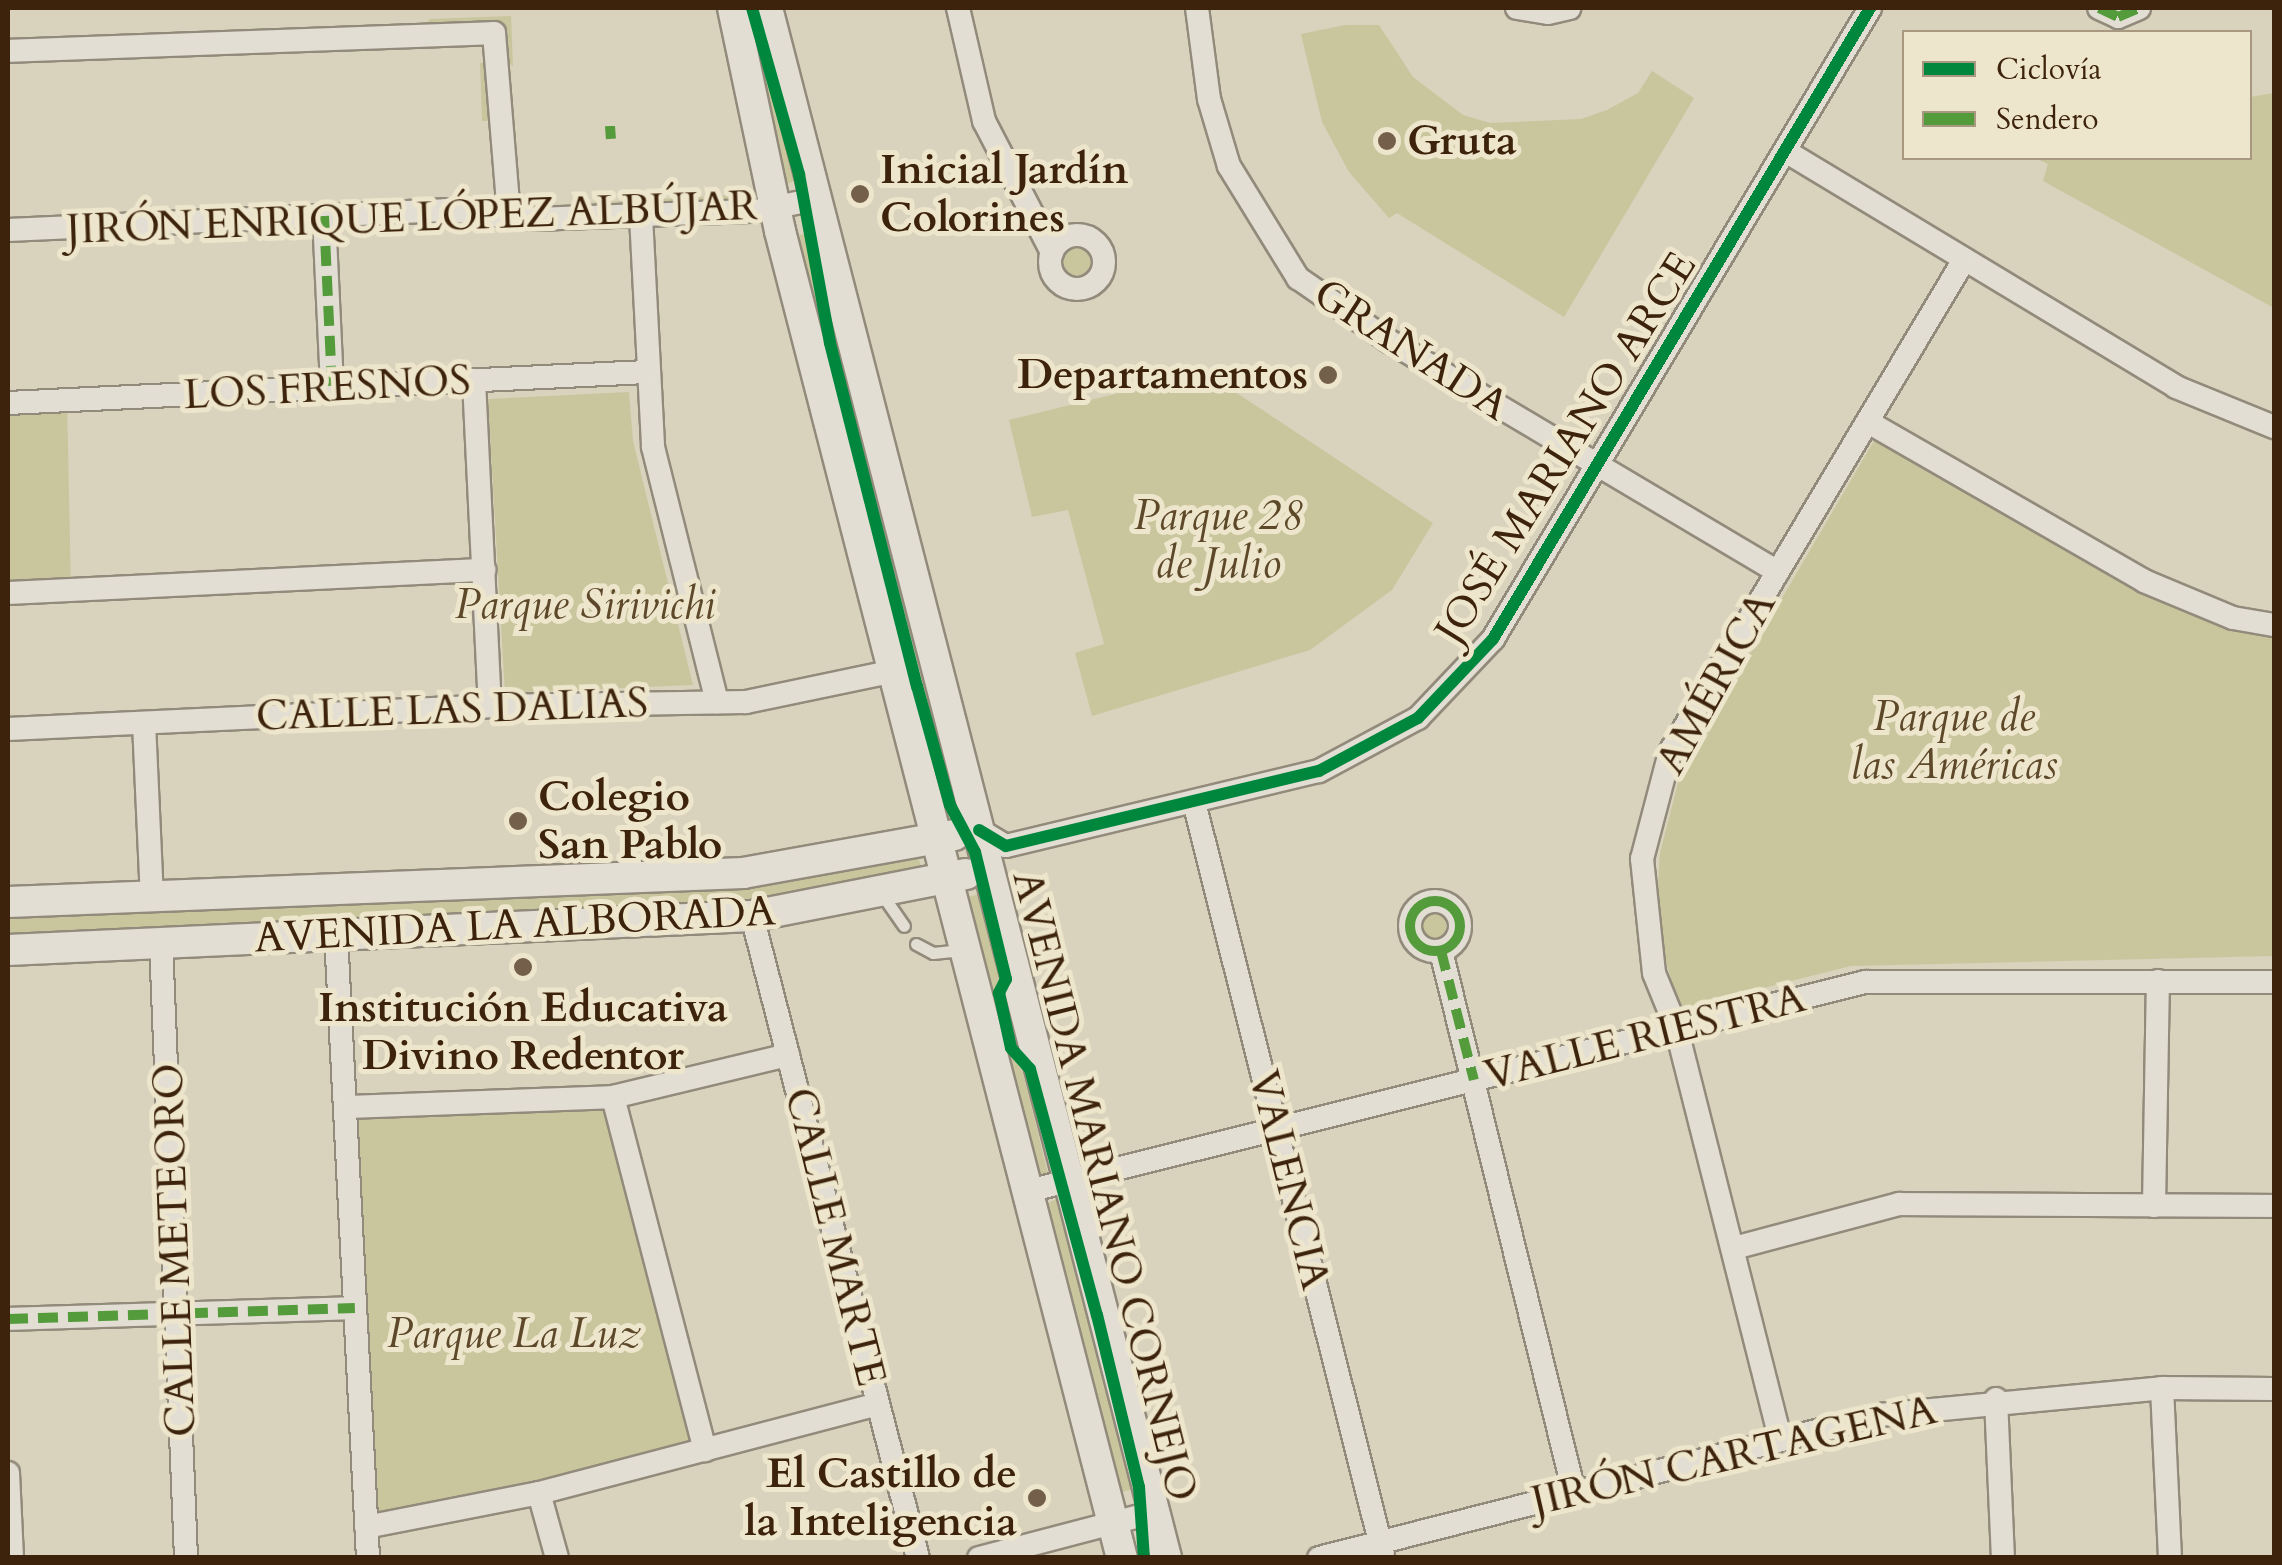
<!DOCTYPE html>
<html>
<head>
<meta charset="utf-8">
<style>
	body { margin:0 }
	#map { position:relative; width:2282px; height:1565px; overflow:hidden; background:#d9d2bc; font-family:Cardo,serif }
	div>[style] { position:absolute }
	[style*='--x'] { left:calc(var(--x)*1px); top:calc(var(--y)*1px); width:calc(var(--w)*1px); rotate:calc(var(--a)*1deg) }
	.green>* { inset:0; background:#c9c69e }
	.round { border-radius:50% }
	.roads { filter:drop-shadow(2px 0 #928a7b) drop-shadow(-2px 0 #928a7b) drop-shadow(0 2px #928a7b) drop-shadow(0 -2px #928a7b) }
	.lane>* { height:11px; margin:-5.5px; padding:0 5.5px; transform-origin:5.5px; border-radius:5.5px; background:#e2ded3 }
	.street>* { height:22px; margin:-11px; padding:0 11px; transform-origin:11px; border-radius:11px; background:#e2ded3 }
	.street>.ring { margin:-11px; padding:0; box-sizing:content-box; background:none; border:22px solid #e2ded3; border-radius:50% }
	.secondary>* { height:30px; margin:-15px; padding:0 15px; transform-origin:15px; border-radius:15px; background:#e2ded3 }
	.quiet>* { height:10px; margin-top:-5px; transform-origin:0; background:repeating-linear-gradient(90deg,#539b3b 0 20px,transparent 0 30px) }
	.quiet>.ring { margin:-5px; padding:0; box-sizing:content-box; background:none; border:10px solid #539b3b; border-radius:50% }
	.cycleway>* { height:12px; margin:-6px; padding:0 6px; transform-origin:6px; border-radius:6px; background:#00873e }
	.dots>* { width:28px; height:28px; translate:-50% -50%; box-sizing:border-box; border:5px solid #eee6cc; border-radius:50% }
	span { translate:-50% -50%; white-space:nowrap; text-align:center; line-height:1.15; -webkit-text-stroke:10px #eee6cc; paint-order:stroke }
	.poi-label { font-size:42px; color:#3d230c; font-weight:700 }
	.left { translate:0 -50%; text-align:left }
	.right { translate:-100% -50%; text-align:right }
	.street-label { font-size:42px; color:#3d230c }
	.park-label { font-size:42px; color:#5d492a; font-style:italic }
	.frame { position:absolute; inset:0; border:10px solid #3d230c; pointer-events:none }
	.legend { position:absolute; left:1902px; top:30px; width:350px; height:130px; box-sizing:border-box; background:#eee6cc; border:2px solid #a7987f; margin:0; padding:12px 18px; list-style:none; font-size:30px; color:#3d230c }
	.legend li { display:flex; align-items:center; gap:20px; height:50px }
	.legend b { width:50px; border:2px solid #a7987f }
</style>
</head>
<body>
<div id="map">
	<div class="green">
		<i style="clip-path:polygon(745px 8px,755px 8px,796px 178px,791px 183px,782px 182px)"></i>
		<i style="clip-path:polygon(511px 16px,513px 66px,507px 62px,504px 23px,424px 26px,430px 19px)"></i>
		<i style="clip-path:polygon(1345px 25px,1379px 25px,1413px 77px,1463px 115px,1490px 123px,1581px 119px,1607px 110px,1638px 93px,1652px 71px,1694px 98px,1564px 317px,1397px 213px,1389px 218px,1349px 172px,1322px 122px,1301px 34px)"></i>
		<i style="clip-path:polygon(486px 62px,489px 121px,482px 121px,480px 63px)"></i>
		<i style="clip-path:polygon(2274px 93px,2274px 308px,2043px 181px,2048px 164px,2035px 158px,2250px 158px,2250px 97px)"></i>
		<i style="clip-path:polygon(736px 195px,736px 201px,532px 211px,532px 206px)"></i>
		<i style="clip-path:polygon(816px 231px,953px 792px,931px 799px,799px 262px,800px 235px)"></i>
		<i class="round" style="left:1058px;top:244px;width:36px;height:36px"></i>
		<i style="clip-path:polygon(1205px 372px,1433px 523px,1392px 590px,1310px 650px,1092px 716px,1075px 653px,1104px 644px,1068px 510px,1032px 517px,1009px 420px)"></i>
		<i style="clip-path:polygon(629px 392px,633px 441px,693px 685px,505px 693px,488px 399px)"></i>
		<i style="clip-path:polygon(67px 400px,71px 590px,8px 593px,8px 409px)"></i>
		<i style="clip-path:polygon(1875px 439px,2274px 634px,2274px 956px,1851px 966px,1680px 1009px,1663px 952px,1657px 899px,1660px 853px,1681px 771px)"></i>
		<i style="clip-path:polygon(915px 846px,922px 870px,752px 904px,8px 936px,8px 911px)"></i>
		<i style="clip-path:polygon(979px 894px,1048px 1174px,1028px 1178px,957px 900px)"></i>
		<i class="round" style="left:1422px;top:914px;width:24px;height:24px"></i>
		<i style="clip-path:polygon(613px 1097px,705px 1450px,366px 1527px,346px 1107px)"></i>
		<i style="clip-path:polygon(1060px 1197px,1135px 1489px,1111px 1494px,1037px 1209px)"></i>
	</div>
	<div class="roads">
		<div class="lane">
			<i style="--x:881;--y:893;--w:40;--a:55.1"></i>
			<i style="--x:916;--y:944;--w:19;--a:28"></i>
			<i style="--x:933;--y:953;--w:31;--a:-6"></i>
		</div>
		<div class="street">
			<i style="--x:958;--y:8;--w:116;--a:77"></i>
			<i style="--x:984;--y:121;--w:148;--a:62.6"></i>
			<i style="--x:1197;--y:8;--w:92;--a:82.5"></i>
			<i style="--x:1209;--y:99;--w:70;--a:73.4"></i>
			<i style="--x:1229;--y:166;--w:132;--a:58.4"></i>
			<i style="--x:1298;--y:278;--w:111;--a:34.7"></i>
			<i style="--x:1389;--y:341;--w:452;--a:30.7"></i>
			<i style="--x:1517;--y:8;--w:31;--a:9"></i>
			<i style="--x:1548;--y:13;--w:22;--a:-13"></i>
			<i style="--x:2099;--y:8;--w:21;--a:25"></i>
			<i style="--x:2118;--y:17;--w:23;--a:-23"></i>
			<i style="--x:8;--y:51;--w:486;--a:-2.1"></i>
			<i style="--x:494;--y:33;--w:183;--a:85.3"></i>
			<i style="--x:1787;--y:152;--w:454;--a:31.1"></i>
			<i style="--x:2176;--y:387;--w:106;--a:22.2"></i>
			<i style="--x:324;--y:216;--w:171;--a:87.3"></i>
			<i style="--x:641;--y:216;--w:231;--a:87"></i>
			<i style="--x:653;--y:447;--w:263;--a:75.9"></i>
			<i style="--x:8;--y:230;--w:438;--a:-2.6"></i>
			<i style="--x:446;--y:210;--w:89;--a:5.8"></i>
			<i style="--x:535;--y:219;--w:222;--a:-2.1"></i>
			<i style="--x:757;--y:211;--w:60;--a:-11.5"></i>
			<i class="ring" style="left:1050px;top:235px;width:32px;height:32px"></i>
			<i style="--x:474;--y:381;--w:325;--a:87.2"></i>
			<i style="--x:8;--y:403;--w:639;--a:-2.78"></i>
			<i style="--x:1868;--y:422;--w:319;--a:29.9"></i>
			<i style="--x:2144;--y:581;--w:96;--a:22.6"></i>
			<i style="--x:2233;--y:618;--w:42;--a:9.7"></i>
			<i style="--x:8;--y:593;--w:477;--a:-2.8"></i>
			<i style="--x:144;--y:723;--w:173;--a:87.4"></i>
			<i style="--x:8;--y:729;--w:483;--a:-2.7"></i>
			<i style="--x:490;--y:706;--w:256;--a:-0.9"></i>
			<i style="--x:746;--y:702;--w:151;--a:-11.8"></i>
			<i style="--x:1194;--y:802;--w:775;--a:75.89"></i>
			<i style="--x:979;--y:830;--w:31;--a:31"></i>
			<i style="--x:1006;--y:846;--w:322;--a:-13.5"></i>
			<i style="--x:1319;--y:771;--w:112;--a:-28.2"></i>
			<i style="--x:1418;--y:718;--w:109;--a:-46.5"></i>
			<i style="--x:1493;--y:639;--w:735;--a:-59.14"></i>
			<i class="ring" style="left:1410px;top:901px;width:28px;height:28px"></i>
			<i style="--x:752;--y:916;--w:663;--a:75.5"></i>
			<i style="--x:336;--y:935;--w:624;--a:87.06"></i>
			<i style="--x:161;--y:943;--w:616;--a:87.67"></i>
			<i style="--x:1441;--y:951;--w:557;--a:76.19"></i>
			<i style="--x:613;--y:1097;--w:365;--a:75.4"></i>
			<i style="--x:346;--y:1107;--w:267;--a:-2.1"></i>
			<i style="--x:613;--y:1097;--w:180;--a:-13.5"></i>
			<i style="--x:1028;--y:1191;--w:863;--a:-14.02"></i>
			<i style="--x:1865;--y:982;--w:409;--a:0"></i>
			<i style="--x:2154;--y:1206;--w:225;--a:-89"></i>
			<i style="--x:1734;--y:1248;--w:171;--a:-14.9"></i>
			<i style="--x:1899;--y:1204;--w:375;--a:0.3"></i>
			<i style="--x:8;--y:1319;--w:347;--a:-1.8"></i>
			<i style="--x:2162;--y:1388;--w:170;--a:87.3"></i>
			<i style="--x:1996;--y:1399;--w:159;--a:87.5"></i>
			<i style="--x:1780;--y:1438;--w:424;--a:-104.2"></i>
			<i style="--x:1676;--y:1027;--w:58;--a:-112.2"></i>
			<i style="--x:1654;--y:973;--w:115;--a:-96"></i>
			<i style="--x:1642;--y:859;--w:111;--a:-75.3"></i>
			<i style="--x:1670;--y:752;--w:573;--a:-59.14"></i>
			<i style="--x:8;--y:1473;--w:85;--a:87.3"></i>
			<i style="--x:539;--y:1493;--w:67;--a:74.5"></i>
			<i style="--x:366;--y:1527;--w:176;--a:-11.1"></i>
			<i style="--x:539;--y:1493;--w:350;--a:-14.7"></i>
			<i style="--x:979;--y:1558;--w:181;--a:-14.7"></i>
			<i style="--x:1319;--y:1558;--w:578;--a:-14.32"></i>
			<i style="--x:1879;--y:1415;--w:284;--a:-5.4"></i>
			<i style="--x:2162;--y:1388;--w:112;--a:0.5"></i>
		</div>
		<div class="secondary">
			<i style="--x:733;--y:8;--w:228;--a:78.1"></i>
			<i style="--x:780;--y:231;--w:1370;--a:75.55"></i>
			<i style="--x:767;--y:8;--w:1601;--a:75.56"></i>
			<i style="--x:8;--y:902;--w:736;--a:-2.26"></i>
			<i style="--x:743;--y:873;--w:215;--a:-10.2"></i>
			<i style="--x:8;--y:950;--w:745;--a:-2.62"></i>
			<i style="--x:752;--y:916;--w:218;--a:-11.1"></i>
		</div>
	</div>
	<div class="quiet">
		<i style="--x:2099;--y:8;--w:21;--a:25"></i>
		<i style="--x:2118;--y:17;--w:23;--a:-23"></i>
		<i style="--x:610;--y:126;--w:13;--a:86"></i>
		<i style="--x:324;--y:216;--w:171;--a:87.3"></i>
		<i class="ring" style="left:1410px;top:901px;width:40px;height:40px"></i>
		<i style="--x:1441;--y:951;--w:133;--a:75.7"></i>
		<i style="--x:8;--y:1319;--w:347;--a:-1.8"></i>
	</div>
	<div class="cycleway">
		<i style="--x:752;--y:8;--w:173;--a:74.2"></i>
		<i style="--x:799;--y:174;--w:172;--a:79.6"></i>
		<i style="--x:830;--y:343;--w:354;--a:75.8"></i>
		<i style="--x:917;--y:686;--w:123;--a:74.5"></i>
		<i style="--x:950;--y:805;--w:53;--a:62"></i>
		<i style="--x:975;--y:852;--w:131;--a:76.3"></i>
		<i style="--x:1006;--y:979;--w:16;--a:117"></i>
		<i style="--x:999;--y:993;--w:56;--a:77.7"></i>
		<i style="--x:1011;--y:1048;--w:28;--a:48"></i>
		<i style="--x:1030;--y:1069;--w:255;--a:74.8"></i>
		<i style="--x:1097;--y:1315;--w:177;--a:76.3"></i>
		<i style="--x:1139;--y:1487;--w:71;--a:86"></i>
		<i style="--x:979;--y:830;--w:31;--a:31"></i>
		<i style="--x:1006;--y:846;--w:322;--a:-13.5"></i>
		<i style="--x:1319;--y:771;--w:112;--a:-28.2"></i>
		<i style="--x:1418;--y:718;--w:109;--a:-46.5"></i>
		<i style="--x:1493;--y:639;--w:735;--a:-59.14"></i>
	</div>
	<div class="dots">
		<i style="left:1387px;top:141px;background:#74604a"></i>
		<i style="left:860px;top:194px;background:#74604a"></i>
		<i style="left:1328px;top:375px;background:#74604a"></i>
		<i style="left:518px;top:821px;background:#74604a"></i>
		<i style="left:523px;top:967px;background:#74604a"></i>
		<i style="left:1037px;top:1498px;background:#74604a"></i>
	</div>
	<div class="poi-label">
		<span class="left" style="left:1407px;top:141px">Gruta</span>
		<span class="left" style="left:880px;top:194px">Inicial Jardín<br>Colorines</span>
		<span class="right" style="left:1308px;top:375px">Departamentos</span>
		<span class="left" style="left:538px;top:821px">Colegio<br>San Pablo</span>
		<span style="left:523px;top:1032px">Institución Educativa<br>Divino Redentor</span>
		<span class="right" style="left:1017px;top:1498px">El Castillo de<br>la Inteligencia</span>
	</div>
	<div class="street-label">
		<span style="left:412px;top:218px;rotate:-2deg">JIRÓN ENRIQUE LÓPEZ ALBÚJAR</span>
		<span style="left:1411px;top:350px;rotate:33deg">GRANADA</span>
		<span style="left:327px;top:388px;rotate:-3deg">LOS FRESNOS</span>
		<span style="left:1566px;top:448px;rotate:-58deg">JOSÉ MARIANO ARCE</span>
		<span style="left:1716px;top:683px;rotate:-61deg">AMÉRICA</span>
		<span style="left:452px;top:710px;rotate:-2deg">CALLE LAS DALIAS</span>
		<span style="left:515px;top:925px;rotate:-3deg">AVENIDA LA ALBORADA</span>
		<span style="left:1645px;top:1037px;rotate:-14deg">VALLE RIESTRA</span>
		<span style="left:1289px;top:1180px;rotate:76deg">VALENCIA</span>
		<span style="left:1104px;top:1186px;rotate:76deg">AVENIDA MARIANO CORNEJO</span>
		<span style="left:835px;top:1237px;rotate:76deg">CALLE MARTE</span>
		<span style="left:175px;top:1250px;rotate:-92deg">CALLE METEORO</span>
		<span style="left:1734px;top:1456px;rotate:-13deg">JIRÓN CARTAGENA</span>
	</div>
	<div class="park-label">
		<span style="left:1218px;top:540px">Parque 28<br>de Julio</span>
		<span style="left:585px;top:605px">Parque Sirivichi</span>
		<span style="left:1954px;top:741px">Parque de<br>las Américas</span>
		<span style="left:514px;top:1334px">Parque La Luz</span>
	</div>
	<div class="frame"></div>
	<ul class="legend">
	<li><b style="height:12px;background:#00873e"></b>Ciclovía</li>
	<li><b style="height:12px;background:#539b3b"></b>Sendero</li>
	</ul>
</div>
</body>
</html>
